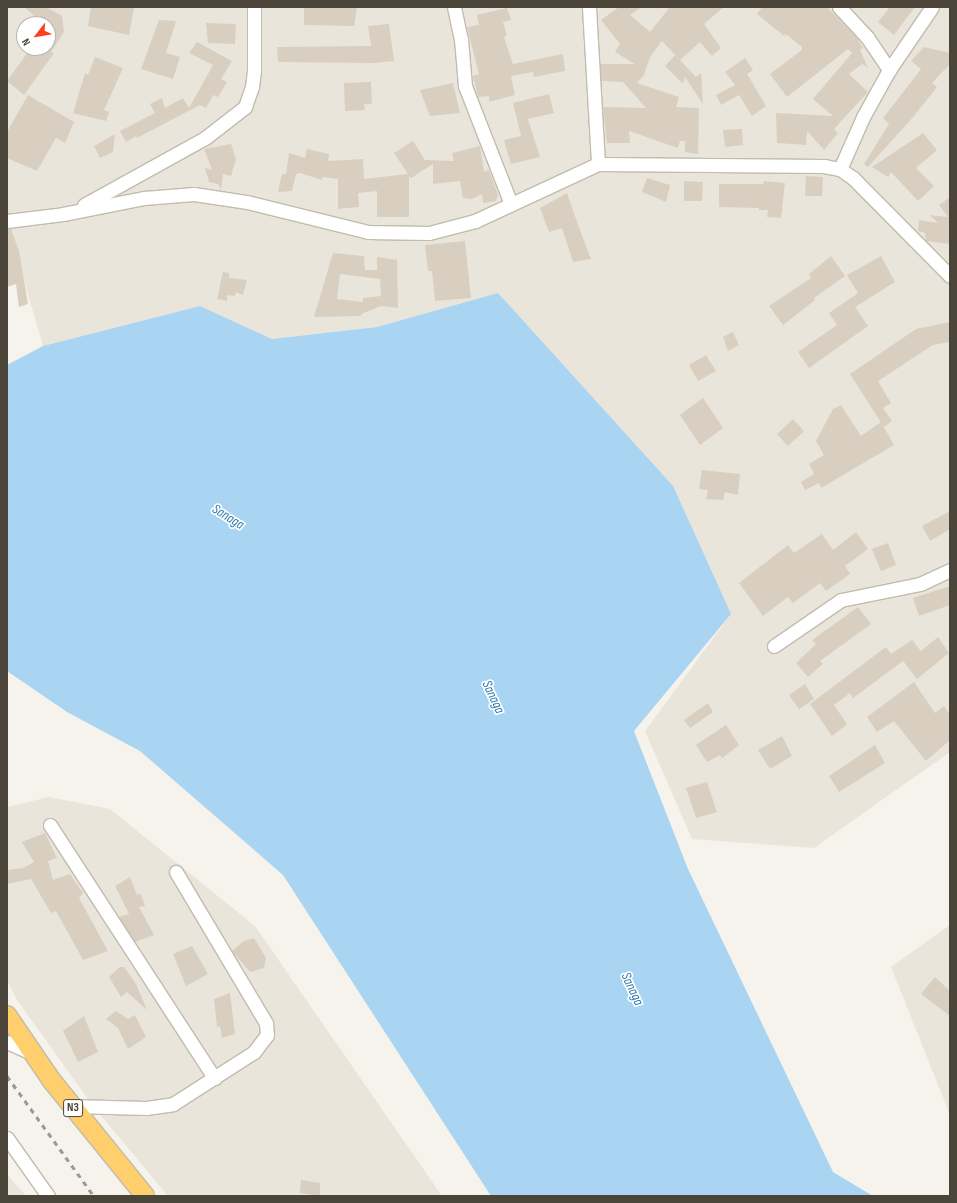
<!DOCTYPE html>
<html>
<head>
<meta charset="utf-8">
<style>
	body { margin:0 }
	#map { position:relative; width:957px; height:1203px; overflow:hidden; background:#f6f3ec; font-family:"Sofia Sans Condensed",sans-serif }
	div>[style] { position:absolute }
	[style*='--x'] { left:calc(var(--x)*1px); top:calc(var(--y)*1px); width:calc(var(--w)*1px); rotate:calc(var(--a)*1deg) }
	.residential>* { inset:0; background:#eae5da }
	.water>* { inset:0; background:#a9d4f2 }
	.building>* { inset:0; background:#d8cfc1 }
	.roads { filter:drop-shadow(1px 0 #c2bbae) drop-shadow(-1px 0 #c2bbae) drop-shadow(0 1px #c2bbae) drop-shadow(0 -1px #c2bbae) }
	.minor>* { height:13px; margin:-6.5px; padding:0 6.5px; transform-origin:6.5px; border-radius:6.5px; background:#fff }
	.highway>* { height:18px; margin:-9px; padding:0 9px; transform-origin:9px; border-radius:9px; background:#ffcf6e }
	.rail>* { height:3px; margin-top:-1.5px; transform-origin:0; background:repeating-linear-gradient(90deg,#9a9a9a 0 5px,transparent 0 10px) }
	span { translate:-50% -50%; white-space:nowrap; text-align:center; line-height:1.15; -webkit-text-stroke:3.5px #fff; paint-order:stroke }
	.shield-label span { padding:1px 3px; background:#fff; border:1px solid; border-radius:3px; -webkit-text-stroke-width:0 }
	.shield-label { font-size:12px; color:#4b4439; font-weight:700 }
	.water-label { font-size:14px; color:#2e7ab2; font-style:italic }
	.frame { position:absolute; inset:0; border:8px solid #4b4439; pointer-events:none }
	.north { position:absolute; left:16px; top:16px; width:40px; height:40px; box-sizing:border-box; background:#fff; border:1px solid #b7b4b0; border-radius:50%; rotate:239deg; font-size:11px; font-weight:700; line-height:16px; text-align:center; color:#4b4439 }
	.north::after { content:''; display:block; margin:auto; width:14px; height:18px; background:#fc3f1d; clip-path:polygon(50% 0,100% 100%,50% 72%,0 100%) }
</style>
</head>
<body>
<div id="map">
	<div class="residential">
		<i style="clip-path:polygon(evenodd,7px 7px,950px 7px,950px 752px,814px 848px,692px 839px,645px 731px,731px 614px,499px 293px,377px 327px,272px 339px,200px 306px,43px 346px,7px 222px,7px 7px,24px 24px,48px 24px,48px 48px,24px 48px,24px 24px)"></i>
		<i style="clip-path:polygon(49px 797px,110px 809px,255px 926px,442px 1196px,168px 1196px,93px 1106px,17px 1000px,7px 980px,7px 807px)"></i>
		<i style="clip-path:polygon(950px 925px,950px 1115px,891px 967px)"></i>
		<i style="clip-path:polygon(7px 1174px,26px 1196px,7px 1196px)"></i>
	</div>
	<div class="water">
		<i style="clip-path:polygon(498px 293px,673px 486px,731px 614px,634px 731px,688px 869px,833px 1172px,873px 1196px,491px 1196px,283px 875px,140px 751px,67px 712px,7px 671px,7px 365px,43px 346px,200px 306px,272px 339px,377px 327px)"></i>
	</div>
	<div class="building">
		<i style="clip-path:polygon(24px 7px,46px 7px,62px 16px,64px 32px,51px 52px,54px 53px,24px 95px,7px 81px,31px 48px,48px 48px,48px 24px,43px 24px)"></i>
		<i style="clip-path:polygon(91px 7px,134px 7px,129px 35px,88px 26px)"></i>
		<i style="clip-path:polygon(304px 7px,357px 7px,354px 26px,304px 25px)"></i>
		<i style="clip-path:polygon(619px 7px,642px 7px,630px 15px,650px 32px,670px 7px,724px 7px,704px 24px,721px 48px,712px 56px,700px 42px,680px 60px,662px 41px,650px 57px,644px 75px,637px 83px,679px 97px,676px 107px,699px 108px,698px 154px,685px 152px,685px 141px,680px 141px,678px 148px,629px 131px,630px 143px,607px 143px,603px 107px,646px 108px,623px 82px,601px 81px,600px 64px,635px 64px,615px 52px,620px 44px,601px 20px)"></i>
		<i style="clip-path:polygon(762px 7px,827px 7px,857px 38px,863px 48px,860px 50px,868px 68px,862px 64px,849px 74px,868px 92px,834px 129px,838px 133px,824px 150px,807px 131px,806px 145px,777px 143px,776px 113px,833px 116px,813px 99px,852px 53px,848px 49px,787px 97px,770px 74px,802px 50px,802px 47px,786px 34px,784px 36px,757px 14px)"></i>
		<i style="clip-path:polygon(890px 7px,915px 7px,894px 35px,878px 22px)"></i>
		<i style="clip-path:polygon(507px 8px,511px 20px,503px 22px,507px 36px,504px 37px,513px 64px,563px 54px,565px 71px,534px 77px,533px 72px,511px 76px,515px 95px,489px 102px,489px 96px,478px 97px,473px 76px,479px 74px,467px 27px,479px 25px,477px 15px)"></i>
		<i style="clip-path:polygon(159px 20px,176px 21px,166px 53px,180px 57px,173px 79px,141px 69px)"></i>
		<i style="clip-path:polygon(206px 23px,236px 24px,235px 44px,208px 43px)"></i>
		<i style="clip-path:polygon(389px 24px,394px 61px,373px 63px,278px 62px,277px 47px,371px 46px,368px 26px)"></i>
		<i style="clip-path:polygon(197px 42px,232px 61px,221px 79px,227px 82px,218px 97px,213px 95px,206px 108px,200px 105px,137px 138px,136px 136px,126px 142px,120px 131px,155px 113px,150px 104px,162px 98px,165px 108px,183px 98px,189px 108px,213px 65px,189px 53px)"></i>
		<i style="clip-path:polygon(924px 47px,950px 53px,950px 64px,932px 83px,937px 87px,914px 116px,868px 167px,864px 164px,889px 124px,883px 118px,921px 69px,911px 61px)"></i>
		<i style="clip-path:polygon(675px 55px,696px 77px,701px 73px,703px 104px,685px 77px,683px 84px,665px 66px)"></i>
		<i style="clip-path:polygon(95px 57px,123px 68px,104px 110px,109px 112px,106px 121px,73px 113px,85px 73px,88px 75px)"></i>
		<i style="clip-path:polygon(745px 58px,753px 70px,747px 74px,766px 106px,752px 116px,739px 95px,721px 105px,716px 95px,735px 85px,725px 72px)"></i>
		<i style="clip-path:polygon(371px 82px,372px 104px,364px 104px,365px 110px,345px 111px,344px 83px)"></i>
		<i style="clip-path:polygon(453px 83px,460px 113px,430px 116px,420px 90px)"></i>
		<i style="clip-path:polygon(549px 94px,554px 113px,528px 119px,540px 157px,511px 164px,504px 140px,521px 136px,513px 103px)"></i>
		<i style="clip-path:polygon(28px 95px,74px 122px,65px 143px,56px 138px,37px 171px,7px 158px,7px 132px)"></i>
		<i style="clip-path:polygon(742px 129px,743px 145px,725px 147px,723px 130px)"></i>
		<i style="clip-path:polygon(923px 133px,937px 150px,916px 168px,934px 186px,918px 201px,891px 172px,888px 177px,872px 167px)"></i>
		<i style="clip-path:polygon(115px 134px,113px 152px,100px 158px,94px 146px)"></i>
		<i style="clip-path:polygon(413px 141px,425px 160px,454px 161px,452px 153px,480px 146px,484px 172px,489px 170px,498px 195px,496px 201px,483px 203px,482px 194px,472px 199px,463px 198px,460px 181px,433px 184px,433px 164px,411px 178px,409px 176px,409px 217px,377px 217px,377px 191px,358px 193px,359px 207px,338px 209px,338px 179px,322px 177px,322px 180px,300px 173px,296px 174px,292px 191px,278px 192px,282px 174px,286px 174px,289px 153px,305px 158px,307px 149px,329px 154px,328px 161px,363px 159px,364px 179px,408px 174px,394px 153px)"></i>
		<i style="clip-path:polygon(231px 144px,236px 159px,231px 176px,223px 174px,221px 190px,218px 184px,209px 182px,205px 168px,212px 170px,204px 149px)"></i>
		<i style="clip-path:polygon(806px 176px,823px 177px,822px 196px,805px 196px)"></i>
		<i style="clip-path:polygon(647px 178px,670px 185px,666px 202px,642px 192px)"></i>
		<i style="clip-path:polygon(684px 181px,703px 182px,702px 201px,684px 201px)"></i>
		<i style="clip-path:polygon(764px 181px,785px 183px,781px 218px,767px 217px,768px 210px,759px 210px,759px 208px,719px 207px,719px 184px,763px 184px)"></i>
		<i style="clip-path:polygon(567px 193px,577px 222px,591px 259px,573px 262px,562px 228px,549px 232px,540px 208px)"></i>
		<i style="clip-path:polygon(950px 197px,950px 244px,926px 241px,925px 233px,918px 231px,919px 220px,938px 223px,930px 215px,948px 217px,939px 205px)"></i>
		<i style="clip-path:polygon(7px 229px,11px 229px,19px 251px,28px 304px,19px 307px,16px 284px,7px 287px)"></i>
		<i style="clip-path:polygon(465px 241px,471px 298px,435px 301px,432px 271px,428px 271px,425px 245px)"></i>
		<i style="clip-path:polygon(evenodd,333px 253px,364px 256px,365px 270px,377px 270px,377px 257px,397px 260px,398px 308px,381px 306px,361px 314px,361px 316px,314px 317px,333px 253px,340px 274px,380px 279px,381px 296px,363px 298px,363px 302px,337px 299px,340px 274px)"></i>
		<i style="clip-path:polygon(831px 256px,845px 276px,814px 298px,815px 300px,783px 325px,769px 306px,811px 278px,809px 274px)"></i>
		<i style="clip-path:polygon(881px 256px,895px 282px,855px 307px,868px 326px,809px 368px,798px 352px,837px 325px,829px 313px,858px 293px,847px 275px)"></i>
		<i style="clip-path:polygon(223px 272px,229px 273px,229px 278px,247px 280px,243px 295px,236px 292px,235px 296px,227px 295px,227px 301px,217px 299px)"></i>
		<i style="clip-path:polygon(950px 322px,950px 342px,933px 345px,878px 381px,891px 403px,883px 408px,892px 421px,884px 427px,850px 374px,916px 329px)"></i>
		<i style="clip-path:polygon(733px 332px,739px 345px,728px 351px,723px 337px)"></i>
		<i style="clip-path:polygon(706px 355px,716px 371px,698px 381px,689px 365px)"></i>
		<i style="clip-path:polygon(703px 398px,723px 428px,700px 445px,680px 415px)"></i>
		<i style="clip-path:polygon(841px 405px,861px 436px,881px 422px,894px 445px,821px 488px,819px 483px,805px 490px,801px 482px,814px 474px,809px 464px,824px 455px,816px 441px,833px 409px)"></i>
		<i style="clip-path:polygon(793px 419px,804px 431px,788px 446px,777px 434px)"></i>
		<i style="clip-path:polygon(702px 470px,740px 474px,738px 495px,725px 492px,723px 500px,706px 499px,708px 490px,699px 489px)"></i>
		<i style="clip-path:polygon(950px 511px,950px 529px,930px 541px,922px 526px)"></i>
		<i style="clip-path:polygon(856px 532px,868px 549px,845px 566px,850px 574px,826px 591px,820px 583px,793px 603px,788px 597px,763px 616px,739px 583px,788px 545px,794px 553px,822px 534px,833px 550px)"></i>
		<i style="clip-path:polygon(888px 543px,896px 565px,881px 571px,872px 549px)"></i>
		<i style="clip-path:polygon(950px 586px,950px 605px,919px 616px,913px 598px)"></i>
		<i style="clip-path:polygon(858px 607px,871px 624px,820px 661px,823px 664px,808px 677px,796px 663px,816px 644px,812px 640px)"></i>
		<i style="clip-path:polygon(938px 637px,949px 653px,917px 679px,903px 661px,853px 698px,850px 693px,834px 705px,847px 724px,832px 736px,810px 704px,886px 647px,891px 654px,912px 640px,921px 651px)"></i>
		<i style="clip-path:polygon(914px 682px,935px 713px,944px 706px,950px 715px,950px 740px,926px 761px,894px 721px,877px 732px,867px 717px)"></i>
		<i style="clip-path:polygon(805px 684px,814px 699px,799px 709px,789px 695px)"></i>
		<i style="clip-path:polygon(708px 703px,713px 712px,690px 728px,684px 720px)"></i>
		<i style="clip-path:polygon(726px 725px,739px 745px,722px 758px,720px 755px,707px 762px,696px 745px)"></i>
		<i style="clip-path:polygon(782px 736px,792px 756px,770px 769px,758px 750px)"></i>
		<i style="clip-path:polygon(875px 745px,885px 763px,839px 792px,829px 776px)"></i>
		<i style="clip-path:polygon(707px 782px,717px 812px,696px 818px,686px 788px)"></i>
		<i style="clip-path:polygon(45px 833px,57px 858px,48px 861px,53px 880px,70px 874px,83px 893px,79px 898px,108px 951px,83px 960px,56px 911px,51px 913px,31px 879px,7px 884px,7px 870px,23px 868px,34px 862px,22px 842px)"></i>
		<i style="clip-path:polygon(130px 877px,137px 895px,141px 894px,145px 906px,139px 907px,154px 935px,135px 942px,119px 917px,129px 914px,115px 886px)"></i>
		<i style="clip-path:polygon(254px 938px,266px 958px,264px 968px,250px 972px,232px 951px,244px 941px)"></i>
		<i style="clip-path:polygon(192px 946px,208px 974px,186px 986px,173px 954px)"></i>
		<i style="clip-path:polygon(120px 967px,124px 967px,136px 984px,147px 1010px,127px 992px,121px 997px,109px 977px)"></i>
		<i style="clip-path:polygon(935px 977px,950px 991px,950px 1016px,921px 994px)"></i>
		<i style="clip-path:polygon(230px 993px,235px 1034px,222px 1038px,220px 1026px,217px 1027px,214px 999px)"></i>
		<i style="clip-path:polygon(116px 1011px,128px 1019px,135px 1015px,146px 1037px,128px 1049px,118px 1028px,106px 1019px)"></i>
		<i style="clip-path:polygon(84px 1016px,98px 1052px,78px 1062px,63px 1031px)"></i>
		<i style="clip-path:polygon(301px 1180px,320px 1183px,320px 1196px,300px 1193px)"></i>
	</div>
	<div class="roads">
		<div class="minor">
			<i style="--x:454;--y:7;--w:33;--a:78"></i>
			<i style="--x:461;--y:39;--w:47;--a:85.1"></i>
			<i style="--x:465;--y:86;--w:127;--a:68.7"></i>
			<i style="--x:589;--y:7;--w:157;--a:86.7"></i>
			<i style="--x:839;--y:7;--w:41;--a:47"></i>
			<i style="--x:867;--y:37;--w:40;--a:56"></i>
			<i style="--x:840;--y:169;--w:57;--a:-66.1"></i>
			<i style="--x:863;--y:117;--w:54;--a:-61"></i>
			<i style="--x:889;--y:70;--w:76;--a:-55.7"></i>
			<i style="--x:84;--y:205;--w:138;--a:-29"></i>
			<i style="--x:205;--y:138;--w:51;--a:-37.8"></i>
			<i style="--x:245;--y:107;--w:21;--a:-71"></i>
			<i style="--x:252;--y:87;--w:17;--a:-83"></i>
			<i style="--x:254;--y:70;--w:63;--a:-90"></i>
			<i style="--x:7;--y:221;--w:56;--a:-7.1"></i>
			<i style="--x:63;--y:214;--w:83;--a:-11.2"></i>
			<i style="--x:144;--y:198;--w:50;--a:-4.6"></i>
			<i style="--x:194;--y:194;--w:54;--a:8.6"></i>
			<i style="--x:247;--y:202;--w:125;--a:13.9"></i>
			<i style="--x:368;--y:232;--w:61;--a:0.9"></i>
			<i style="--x:429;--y:233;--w:48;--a:-14.6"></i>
			<i style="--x:475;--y:221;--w:136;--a:-24.9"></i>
			<i style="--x:598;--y:164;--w:226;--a:0.5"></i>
			<i style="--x:824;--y:166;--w:16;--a:11"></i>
			<i style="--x:840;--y:169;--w:16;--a:35"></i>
			<i style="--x:853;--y:178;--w:138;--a:45.3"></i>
			<i style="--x:774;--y:646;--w:81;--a:-34.5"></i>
			<i style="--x:841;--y:600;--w:81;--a:-11.4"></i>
			<i style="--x:920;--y:584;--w:33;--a:-25"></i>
			<i style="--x:50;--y:825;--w:302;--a:57"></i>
			<i style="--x:7;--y:1042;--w:27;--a:24"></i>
			<i style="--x:72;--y:1106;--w:74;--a:1.5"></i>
			<i style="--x:146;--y:1108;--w:27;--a:-8"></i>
			<i style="--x:173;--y:1104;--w:96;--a:-32.7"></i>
			<i style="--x:254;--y:1052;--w:21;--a:-53"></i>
			<i style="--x:267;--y:1035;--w:12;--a:-95"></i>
			<i style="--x:266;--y:1023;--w:176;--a:-120.8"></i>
			<i style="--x:7;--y:1138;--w:71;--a:54.7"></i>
		</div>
		<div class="highway">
			<i style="--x:7;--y:1015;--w:80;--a:55.7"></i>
			<i style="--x:52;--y:1081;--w:148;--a:51"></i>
		</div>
	</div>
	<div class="rail">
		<i style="--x:7;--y:1076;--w:148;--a:54.1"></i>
	</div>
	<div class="shield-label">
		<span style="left:73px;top:1108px">N3</span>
	</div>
	<div class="water-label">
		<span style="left:228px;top:517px;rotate:32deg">Sanaga</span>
		<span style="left:493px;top:697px;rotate:65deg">Sanaga</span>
		<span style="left:632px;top:989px;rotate:65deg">Sanaga</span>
	</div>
	<div class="frame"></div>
	<div class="north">N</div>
</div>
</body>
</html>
